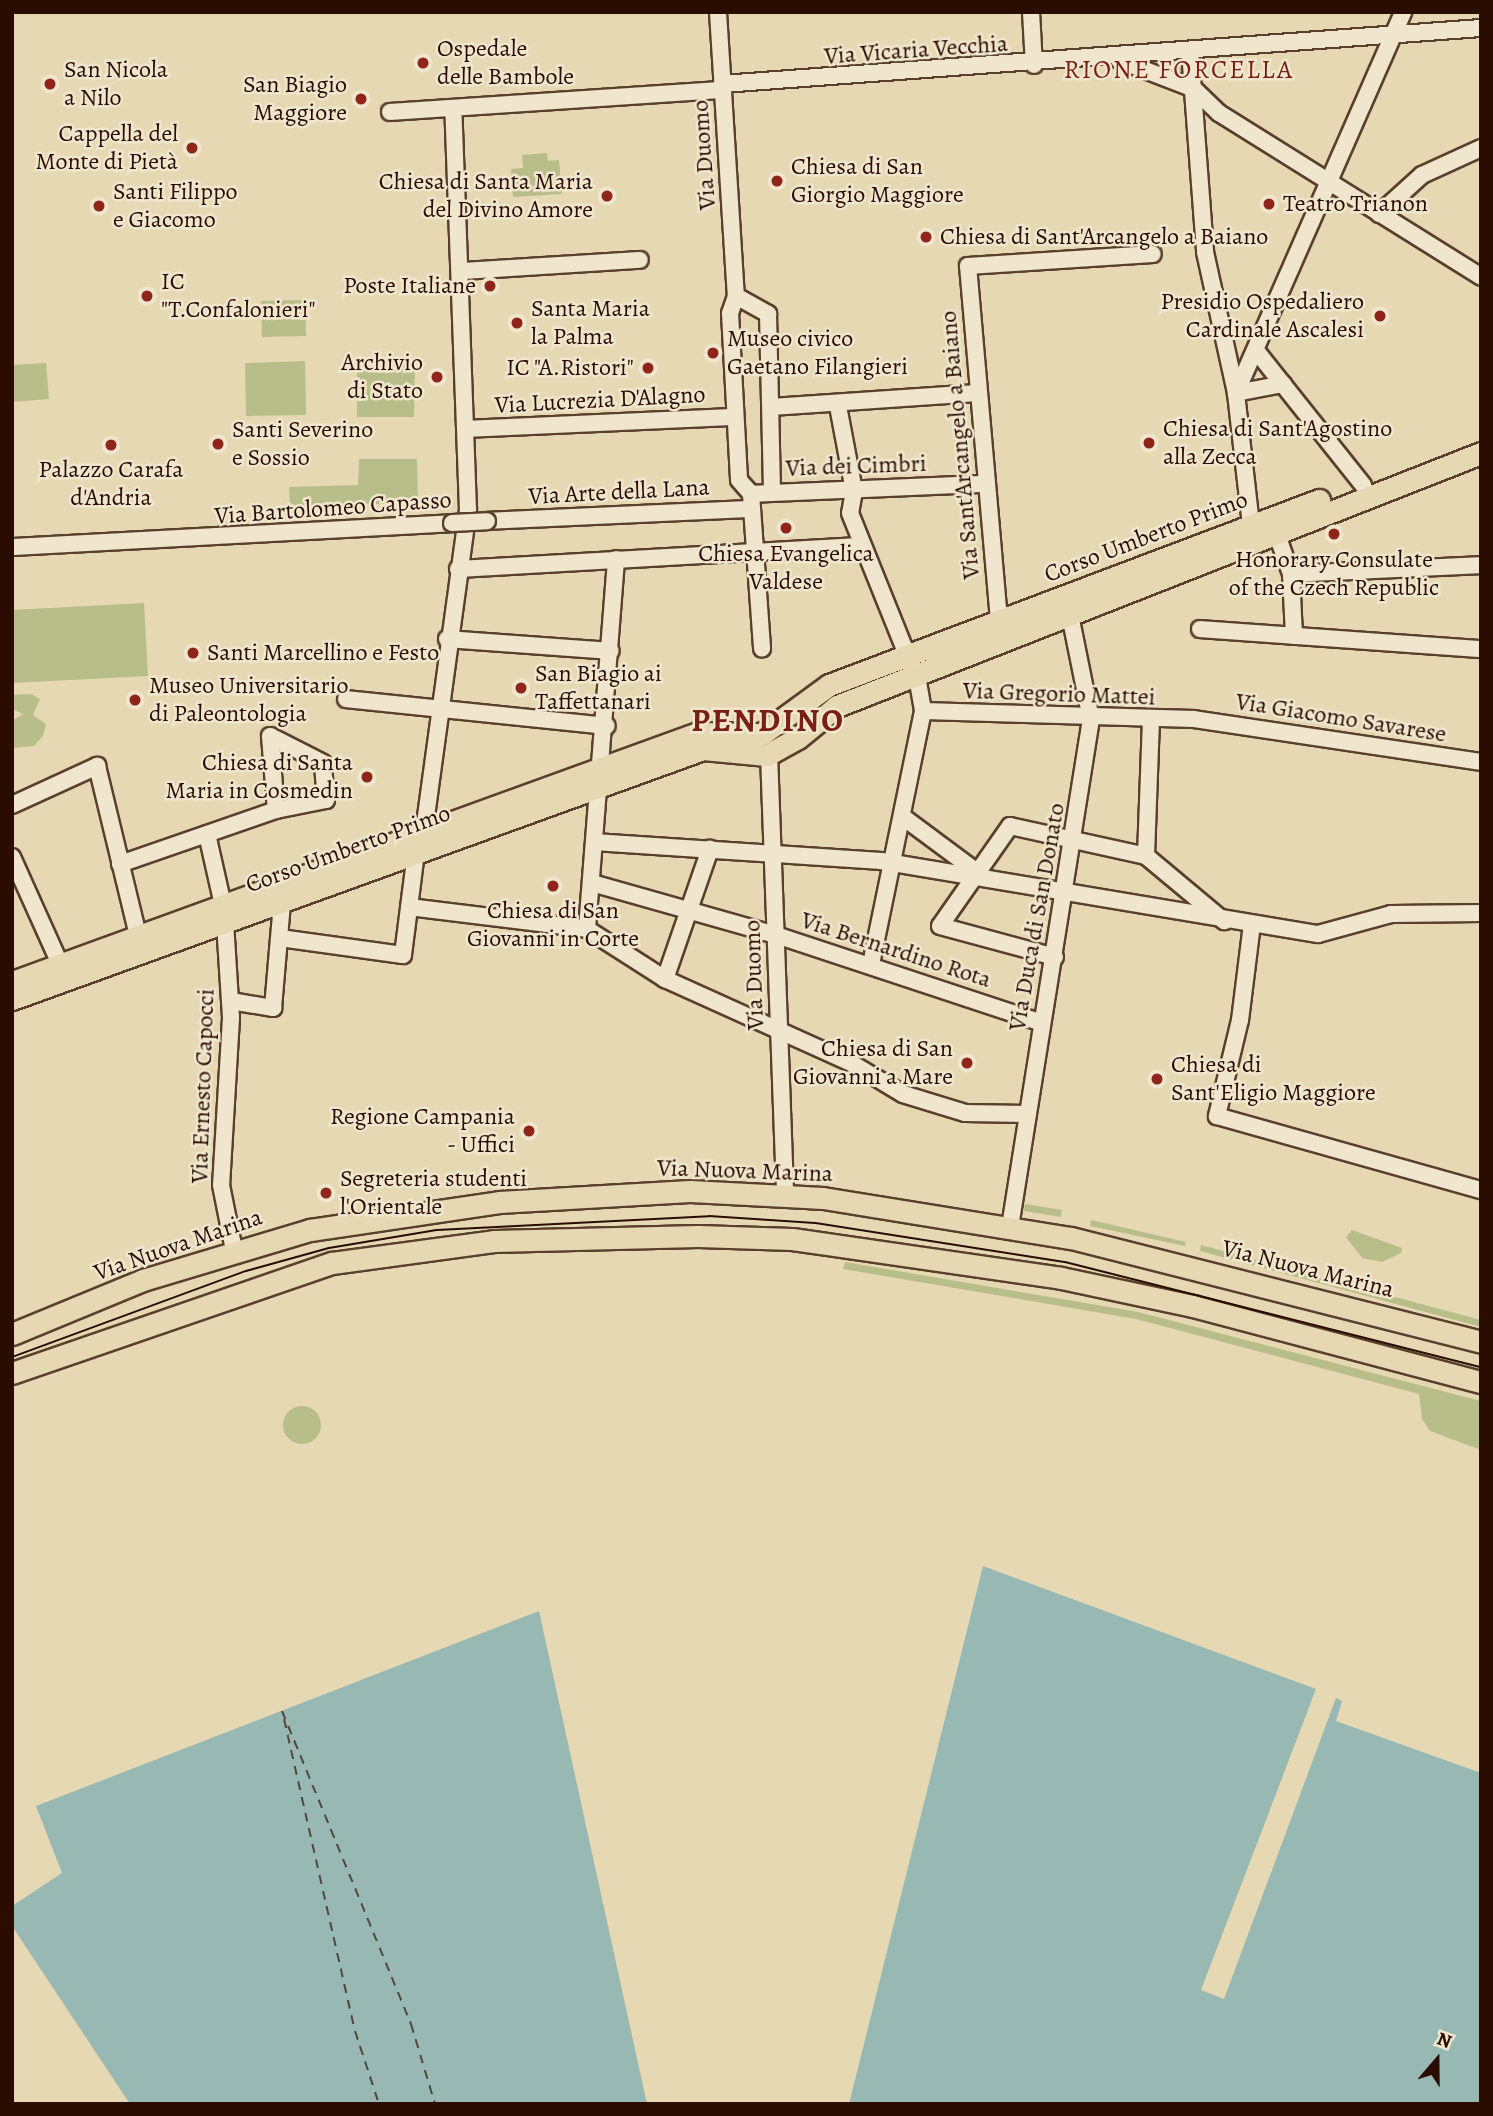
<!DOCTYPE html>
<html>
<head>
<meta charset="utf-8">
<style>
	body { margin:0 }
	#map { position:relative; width:1493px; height:2116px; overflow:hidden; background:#e6d8b2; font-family:Alegreya,serif }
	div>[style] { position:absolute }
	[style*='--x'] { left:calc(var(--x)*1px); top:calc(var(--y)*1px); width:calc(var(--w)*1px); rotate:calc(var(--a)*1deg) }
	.green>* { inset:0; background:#b8be8a }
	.round { border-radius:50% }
	.water>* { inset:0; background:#98b8b4 }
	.ferry>* { height:2px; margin-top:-1px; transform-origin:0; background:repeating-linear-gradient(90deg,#50483f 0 9px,transparent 0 16px) }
	.roads { filter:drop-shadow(2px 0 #593f2c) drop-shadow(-2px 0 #593f2c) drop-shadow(0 2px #593f2c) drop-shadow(0 -2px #593f2c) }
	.minor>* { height:16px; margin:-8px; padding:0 8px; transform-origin:8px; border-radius:8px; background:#efe6cd }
	.major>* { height:21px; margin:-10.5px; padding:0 10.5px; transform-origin:10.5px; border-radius:10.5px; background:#e6d8b2 }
	.tram>* { height:2px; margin:-1px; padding:0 1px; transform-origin:1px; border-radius:1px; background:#2a0c00 }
	.bridges { filter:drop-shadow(2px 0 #593f2c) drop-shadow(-2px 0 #593f2c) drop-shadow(0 2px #593f2c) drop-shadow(0 -2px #593f2c) }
	.minor-bridge>* { height:16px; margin:-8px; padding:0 8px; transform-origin:8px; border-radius:8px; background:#efe6cd }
	.dots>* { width:19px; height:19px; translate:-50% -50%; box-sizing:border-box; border:4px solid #efe6cd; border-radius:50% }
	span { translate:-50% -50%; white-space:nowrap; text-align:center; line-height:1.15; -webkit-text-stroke:5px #efe6cd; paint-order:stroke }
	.poi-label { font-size:24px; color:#2a0c00 }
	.left { translate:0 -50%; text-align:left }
	.right { translate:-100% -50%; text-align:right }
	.street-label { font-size:24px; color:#2a0c00 }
	.neighbourhood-label { font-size:26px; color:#7a1f14; letter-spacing:2px }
	.district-label { font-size:32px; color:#7a1f14; font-weight:700; letter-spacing:2px }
	.frame { position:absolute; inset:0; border:14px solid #2a0c00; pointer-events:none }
	.north { position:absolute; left:1402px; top:2025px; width:70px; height:70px; -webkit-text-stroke:5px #efe6cd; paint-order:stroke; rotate:20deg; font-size:19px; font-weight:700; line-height:28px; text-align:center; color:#2a0c00 }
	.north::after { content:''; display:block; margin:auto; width:24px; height:32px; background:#2a0c00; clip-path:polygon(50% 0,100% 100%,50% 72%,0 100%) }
</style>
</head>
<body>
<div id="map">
	<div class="green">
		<i style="clip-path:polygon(1182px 55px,1184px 80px,1128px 60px)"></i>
		<i style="clip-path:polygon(547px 153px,548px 161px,559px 160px,562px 194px,513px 197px,511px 169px,523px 168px,522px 155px)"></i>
		<i style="clip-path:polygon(305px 300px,306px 336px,262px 337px,261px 301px)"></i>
		<i style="clip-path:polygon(305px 361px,306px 415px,246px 416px,245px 363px)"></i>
		<i style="clip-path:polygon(46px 363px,49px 399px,12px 402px,12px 365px)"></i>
		<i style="clip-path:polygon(357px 364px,415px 364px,414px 417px,357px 417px)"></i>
		<i style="clip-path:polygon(359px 459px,417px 459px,418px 503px,290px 506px,289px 487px,358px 485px)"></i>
		<i style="clip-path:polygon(144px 603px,148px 676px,12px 683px,12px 610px)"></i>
		<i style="clip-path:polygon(31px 694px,40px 699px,33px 715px,46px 724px,43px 736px,34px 746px,12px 748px,12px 721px,23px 714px,12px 709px,12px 695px)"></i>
		<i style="clip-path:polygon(1025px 1204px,1062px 1210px,1061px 1217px,1024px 1211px)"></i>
		<i style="clip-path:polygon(1091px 1220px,1186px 1242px,1185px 1246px,1090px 1226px)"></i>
		<i style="clip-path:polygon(1352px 1230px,1402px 1248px,1401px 1253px,1382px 1262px,1362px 1258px,1346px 1237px)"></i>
		<i style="clip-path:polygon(1201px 1245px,1481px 1320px,1481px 1327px,1200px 1251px)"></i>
		<i style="clip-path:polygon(845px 1262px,1138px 1312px,1481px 1401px,1481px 1450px,1430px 1431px,1422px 1419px,1419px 1394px,1136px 1319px,843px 1269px)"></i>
		<i class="round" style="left:283px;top:1406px;width:38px;height:38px"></i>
	</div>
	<div class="water">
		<i style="clip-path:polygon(983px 1566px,1316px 1689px,1201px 1990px,1224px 1999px,1336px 1698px,1342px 1701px,1336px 1721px,1481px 1773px,1481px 2104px,849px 2104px)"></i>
		<i style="clip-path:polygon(539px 1611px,647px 2104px,130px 2104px,12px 1926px,12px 1906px,62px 1873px,36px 1806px)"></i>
	</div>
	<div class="ferry">
		<i style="--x:282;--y:1711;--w:339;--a:67.6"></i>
		<i style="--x:411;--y:2024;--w:84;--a:73.3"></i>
		<i style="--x:284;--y:1719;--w:320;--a:77.2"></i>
		<i style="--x:355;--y:2031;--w:77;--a:71.8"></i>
	</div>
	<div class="roads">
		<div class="minor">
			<i style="--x:718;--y:12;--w:285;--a:86.4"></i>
			<i style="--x:736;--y:296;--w:18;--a:109"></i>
			<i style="--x:730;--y:313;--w:167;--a:86.9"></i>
			<i style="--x:739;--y:480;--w:18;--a:49"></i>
			<i style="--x:751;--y:494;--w:155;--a:85.9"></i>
			<i style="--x:1031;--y:12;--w:53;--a:86.8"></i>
			<i style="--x:1190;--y:51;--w:202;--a:85.7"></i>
			<i style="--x:1205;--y:252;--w:144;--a:77.6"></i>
			<i style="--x:1236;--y:393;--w:48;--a:-10.8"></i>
			<i style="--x:1119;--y:60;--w:80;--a:21.1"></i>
			<i style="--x:1194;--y:89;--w:35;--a:44"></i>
			<i style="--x:1219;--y:113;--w:309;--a:32"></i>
			<i style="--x:722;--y:84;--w:761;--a:-4.22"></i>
			<i style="--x:390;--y:112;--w:334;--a:-3.8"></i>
			<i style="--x:1379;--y:214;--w:58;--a:-42.2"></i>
			<i style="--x:1422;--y:175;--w:65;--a:-24.6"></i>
			<i style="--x:463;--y:271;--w:177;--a:-3.6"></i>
			<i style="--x:736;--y:296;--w:37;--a:29"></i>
			<i style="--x:768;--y:314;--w:178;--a:88.7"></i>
			<i style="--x:1258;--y:353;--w:169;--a:51.5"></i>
			<i style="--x:838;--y:406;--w:86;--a:79.3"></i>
			<i style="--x:854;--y:491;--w:22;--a:100"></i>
			<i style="--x:850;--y:513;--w:182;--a:68.1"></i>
			<i style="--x:918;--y:682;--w:29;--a:80"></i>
			<i style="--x:923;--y:711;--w:259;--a:101.6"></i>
			<i style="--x:772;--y:407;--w:205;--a:-3.9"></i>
			<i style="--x:467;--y:429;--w:268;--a:-2.6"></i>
			<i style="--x:751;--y:494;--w:233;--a:-2.5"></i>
			<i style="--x:487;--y:521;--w:265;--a:-2.6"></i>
			<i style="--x:1251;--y:525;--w:133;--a:-96.5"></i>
			<i style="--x:1236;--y:393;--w:416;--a:-66.3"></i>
			<i style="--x:1276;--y:532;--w:45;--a:70.3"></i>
			<i style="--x:1291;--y:574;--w:62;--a:87.2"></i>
			<i style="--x:12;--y:547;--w:441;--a:-3.1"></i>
			<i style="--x:458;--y:569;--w:402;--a:-3.3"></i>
			<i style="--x:1291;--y:574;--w:190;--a:-2.7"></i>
			<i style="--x:999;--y:620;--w:355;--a:-95"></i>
			<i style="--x:968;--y:266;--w:185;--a:-3.7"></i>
			<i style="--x:1200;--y:629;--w:282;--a:4.1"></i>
			<i style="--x:447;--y:639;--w:164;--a:4.2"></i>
			<i style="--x:346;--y:699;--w:262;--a:5.9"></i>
			<i style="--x:923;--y:711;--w:271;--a:1.7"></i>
			<i style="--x:1194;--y:719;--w:290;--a:8.5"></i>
			<i style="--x:270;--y:736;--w:74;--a:85.4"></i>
			<i style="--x:769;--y:754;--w:440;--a:87.9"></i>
			<i style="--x:12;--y:805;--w:94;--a:-24.6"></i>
			<i style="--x:97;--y:766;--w:175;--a:76.4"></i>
			<i style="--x:903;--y:817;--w:97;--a:36.6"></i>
			<i style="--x:424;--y:831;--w:324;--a:-82.2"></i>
			<i style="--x:468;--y:510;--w:402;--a:-92.1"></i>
			<i style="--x:207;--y:834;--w:73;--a:77.3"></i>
			<i style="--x:594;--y:842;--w:288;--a:3.8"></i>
			<i style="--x:881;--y:861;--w:443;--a:9.5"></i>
			<i style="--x:1318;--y:934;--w:76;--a:-15.3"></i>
			<i style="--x:1391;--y:914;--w:90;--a:-0.6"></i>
			<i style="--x:1146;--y:856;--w:136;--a:-87.9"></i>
			<i style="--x:12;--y:857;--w:117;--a:65.8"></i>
			<i style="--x:120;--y:864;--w:165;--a:-19.1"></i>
			<i style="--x:276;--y:810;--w:51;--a:-11.3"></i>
			<i style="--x:326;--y:800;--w:37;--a:-95"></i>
			<i style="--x:323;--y:763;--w:59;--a:-153"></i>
			<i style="--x:592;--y:883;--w:191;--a:15.8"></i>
			<i style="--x:776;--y:935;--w:280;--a:18.3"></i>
			<i style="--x:409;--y:907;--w:179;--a:7"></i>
			<i style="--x:587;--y:929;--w:93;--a:32.7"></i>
			<i style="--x:665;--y:979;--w:206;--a:24.3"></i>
			<i style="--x:853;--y:1064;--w:58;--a:31"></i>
			<i style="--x:903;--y:1094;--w:65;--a:17"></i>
			<i style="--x:965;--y:1113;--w:63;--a:0.9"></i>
			<i style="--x:225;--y:922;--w:96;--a:86.4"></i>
			<i style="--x:231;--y:1018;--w:167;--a:93.4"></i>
			<i style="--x:221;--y:1185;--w:66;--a:78.7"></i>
			<i style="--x:1252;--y:924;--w:97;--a:97.1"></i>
			<i style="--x:1240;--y:1020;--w:99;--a:103.5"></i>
			<i style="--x:1217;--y:1116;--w:274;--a:15.7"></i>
			<i style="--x:587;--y:929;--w:371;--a:-85.5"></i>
			<i style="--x:280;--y:938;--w:124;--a:7.9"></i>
			<i style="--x:403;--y:955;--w:104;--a:-82.8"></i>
			<i style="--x:1055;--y:957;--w:119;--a:-164.9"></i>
			<i style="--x:940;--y:926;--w:122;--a:-55"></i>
			<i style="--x:1010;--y:826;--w:139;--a:12.4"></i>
			<i style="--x:1146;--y:856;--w:102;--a:39.8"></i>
			<i style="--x:665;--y:979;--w:138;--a:-70.9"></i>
			<i style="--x:231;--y:1001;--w:43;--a:9.5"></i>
			<i style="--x:273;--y:1008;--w:106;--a:-85.1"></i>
			<i style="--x:1010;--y:1227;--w:514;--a:-80.94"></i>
			<i style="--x:1091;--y:719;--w:106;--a:-101.4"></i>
		</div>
		<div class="major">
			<i style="--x:12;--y:982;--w:730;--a:-19.95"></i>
			<i style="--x:698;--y:733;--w:64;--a:0.9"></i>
			<i style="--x:762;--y:734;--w:83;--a:-36.2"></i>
			<i style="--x:829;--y:685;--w:524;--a:-20.68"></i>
			<i style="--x:12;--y:999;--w:735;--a:-19.89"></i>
			<i style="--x:703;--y:749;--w:64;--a:5.4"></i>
			<i style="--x:767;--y:755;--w:35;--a:-29"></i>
			<i style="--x:798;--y:738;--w:50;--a:-39.4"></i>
			<i style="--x:837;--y:706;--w:692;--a:-21.45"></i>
			<i style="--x:12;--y:1334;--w:142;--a:-22.4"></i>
			<i style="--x:143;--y:1280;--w:174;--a:-16.7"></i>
			<i style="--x:310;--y:1230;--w:191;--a:-8.4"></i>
			<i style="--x:499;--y:1202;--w:191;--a:-3.3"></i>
			<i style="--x:690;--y:1191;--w:133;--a:3"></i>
			<i style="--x:823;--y:1198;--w:251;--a:9.2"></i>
			<i style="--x:1071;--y:1238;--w:423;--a:14.2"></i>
			<i style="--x:12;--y:1373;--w:338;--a:-19"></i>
			<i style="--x:332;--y:1263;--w:163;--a:-7.7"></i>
			<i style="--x:494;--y:1241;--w:204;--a:-1.4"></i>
			<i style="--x:698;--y:1236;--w:94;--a:1.8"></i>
			<i style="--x:792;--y:1239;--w:272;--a:8.2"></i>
			<i style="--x:1061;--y:1278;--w:135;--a:12"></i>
			<i style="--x:1193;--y:1306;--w:298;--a:14.8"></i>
		</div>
	</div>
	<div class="tram">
		<i style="--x:12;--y:1357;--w:249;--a:-20.2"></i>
		<i style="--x:246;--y:1271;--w:86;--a:-15.5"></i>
		<i style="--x:329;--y:1248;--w:109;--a:-9.5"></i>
		<i style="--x:437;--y:1230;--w:272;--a:-2.9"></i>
		<i style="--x:709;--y:1216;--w:106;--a:3.8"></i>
		<i style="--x:815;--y:1223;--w:253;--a:8.9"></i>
		<i style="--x:1065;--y:1262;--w:429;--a:14.2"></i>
	</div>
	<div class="bridges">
		<div class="minor-bridge">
			<i style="--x:452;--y:523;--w:35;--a:-3"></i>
		</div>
	</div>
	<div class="dots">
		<i style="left:423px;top:63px;background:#8f2418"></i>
		<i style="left:50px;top:84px;background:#8f2418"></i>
		<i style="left:361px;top:99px;background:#8f2418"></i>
		<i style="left:192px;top:148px;background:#8f2418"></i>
		<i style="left:777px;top:181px;background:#8f2418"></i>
		<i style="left:607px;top:196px;background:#8f2418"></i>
		<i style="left:1269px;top:204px;background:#8f2418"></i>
		<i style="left:99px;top:206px;background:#8f2418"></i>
		<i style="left:926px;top:237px;background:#8f2418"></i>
		<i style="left:490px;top:286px;background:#8f2418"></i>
		<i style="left:147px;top:296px;background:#8f2418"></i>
		<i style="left:1380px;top:316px;background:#8f2418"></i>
		<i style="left:517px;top:323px;background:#8f2418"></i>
		<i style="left:713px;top:353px;background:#8f2418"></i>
		<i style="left:648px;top:368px;background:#8f2418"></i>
		<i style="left:437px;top:377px;background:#8f2418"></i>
		<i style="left:1149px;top:443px;background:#8f2418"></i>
		<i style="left:218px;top:444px;background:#8f2418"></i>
		<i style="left:111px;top:445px;background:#8f2418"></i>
		<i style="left:786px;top:528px;background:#8f2418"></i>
		<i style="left:1334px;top:534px;background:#8f2418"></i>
		<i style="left:193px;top:653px;background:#8f2418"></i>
		<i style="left:521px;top:688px;background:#8f2418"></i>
		<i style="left:135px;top:700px;background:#8f2418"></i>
		<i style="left:367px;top:777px;background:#8f2418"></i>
		<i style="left:553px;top:886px;background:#8f2418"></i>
		<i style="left:967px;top:1063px;background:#8f2418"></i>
		<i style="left:1157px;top:1079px;background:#8f2418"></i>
		<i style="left:529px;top:1131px;background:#8f2418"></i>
		<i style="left:326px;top:1193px;background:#8f2418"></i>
	</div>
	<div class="poi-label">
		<span class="left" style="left:437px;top:63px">Ospedale<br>delle Bambole</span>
		<span class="left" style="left:64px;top:84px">San Nicola<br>a Nilo</span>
		<span class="right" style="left:347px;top:99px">San Biagio<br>Maggiore</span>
		<span class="right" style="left:178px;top:148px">Cappella del<br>Monte di Pietà</span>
		<span class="left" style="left:791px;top:181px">Chiesa di San<br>Giorgio Maggiore</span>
		<span class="right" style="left:593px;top:196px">Chiesa di Santa Maria<br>del Divino Amore</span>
		<span class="left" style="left:113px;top:206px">Santi Filippo<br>e Giacomo</span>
		<span class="left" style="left:1283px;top:204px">Teatro Trianon</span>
		<span class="left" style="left:940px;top:237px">Chiesa di Sant'Arcangelo a Baiano</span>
		<span class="left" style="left:161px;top:296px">IC<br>"T.Confalonieri"</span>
		<span class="right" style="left:476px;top:286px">Poste Italiane</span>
		<span class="right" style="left:1364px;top:316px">Presidio Ospedaliero<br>Cardinale Ascalesi</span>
		<span class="left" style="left:531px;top:323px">Santa Maria<br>la Palma</span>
		<span class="left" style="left:727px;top:353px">Museo civico<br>Gaetano Filangieri</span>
		<span class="right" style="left:423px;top:377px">Archivio<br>di Stato</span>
		<span class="right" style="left:634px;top:368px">IC "A.Ristori"</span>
		<span class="left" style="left:1163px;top:443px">Chiesa di Sant'Agostino<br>alla Zecca</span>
		<span class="left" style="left:232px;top:444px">Santi Severino<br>e Sossio</span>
		<span style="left:111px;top:484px">Palazzo Carafa<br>d'Andria</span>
		<span style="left:786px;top:568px">Chiesa Evangelica<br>Valdese</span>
		<span style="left:1334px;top:574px">Honorary Consulate<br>of the Czech Republic</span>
		<span class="left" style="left:207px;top:653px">Santi Marcellino e Festo</span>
		<span class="left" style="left:535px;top:688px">San Biagio ai<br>Taffettanari</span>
		<span class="left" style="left:149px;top:700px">Museo Universitario<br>di Paleontologia</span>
		<span class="right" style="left:353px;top:777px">Chiesa di Santa<br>Maria in Cosmedin</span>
		<span style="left:553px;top:925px">Chiesa di San<br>Giovanni in Corte</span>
		<span class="right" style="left:953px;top:1063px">Chiesa di San<br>Giovanni a Mare</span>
		<span class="left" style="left:1171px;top:1079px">Chiesa di<br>Sant'Eligio Maggiore</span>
		<span class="right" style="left:515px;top:1131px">Regione Campania<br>- Uffici</span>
		<span class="left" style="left:340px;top:1193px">Segreteria studenti<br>l'Orientale</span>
	</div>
	<div class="street-label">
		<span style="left:916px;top:50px;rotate:-4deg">Via Vicaria Vecchia</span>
		<span style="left:704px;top:155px;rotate:-94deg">Via Duomo</span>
		<span style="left:600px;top:400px;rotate:-3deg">Via Lucrezia D'Alagno</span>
		<span style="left:960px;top:445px;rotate:-95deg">Via Sant'Arcangelo a Baiano</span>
		<span style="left:856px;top:466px;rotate:-2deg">Via dei Cimbri</span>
		<span style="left:619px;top:492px;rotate:-3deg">Via Arte della Lana</span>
		<span style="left:333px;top:508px;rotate:-4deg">Via Bartolomeo Capasso</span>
		<span style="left:1146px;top:537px;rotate:-21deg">Corso Umberto Primo</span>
		<span style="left:1059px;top:694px;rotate:2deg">Via Gregorio Mattei</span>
		<span style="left:1341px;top:718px;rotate:9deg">Via Giacomo Savarese</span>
		<span style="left:348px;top:849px;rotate:-20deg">Corso Umberto Primo</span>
		<span style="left:1037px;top:917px;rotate:-80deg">Via Duca di San Donato</span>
		<span style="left:896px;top:950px;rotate:18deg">Via Bernardino Rota</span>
		<span style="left:754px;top:975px;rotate:-92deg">Via Duomo</span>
		<span style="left:203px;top:1086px;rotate:-88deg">Via Ernesto Capocci</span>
		<span style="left:745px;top:1171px;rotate:2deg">Via Nuova Marina</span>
		<span style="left:178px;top:1245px;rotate:-19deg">Via Nuova Marina</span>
		<span style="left:1308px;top:1269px;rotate:14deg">Via Nuova Marina</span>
	</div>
	<div class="neighbourhood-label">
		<span style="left:1179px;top:70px">RIONE FORCELLA</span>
	</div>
	<div class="district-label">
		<span style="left:768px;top:720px">PENDINO</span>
	</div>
	<div class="frame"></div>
	<div class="north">N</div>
</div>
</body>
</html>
